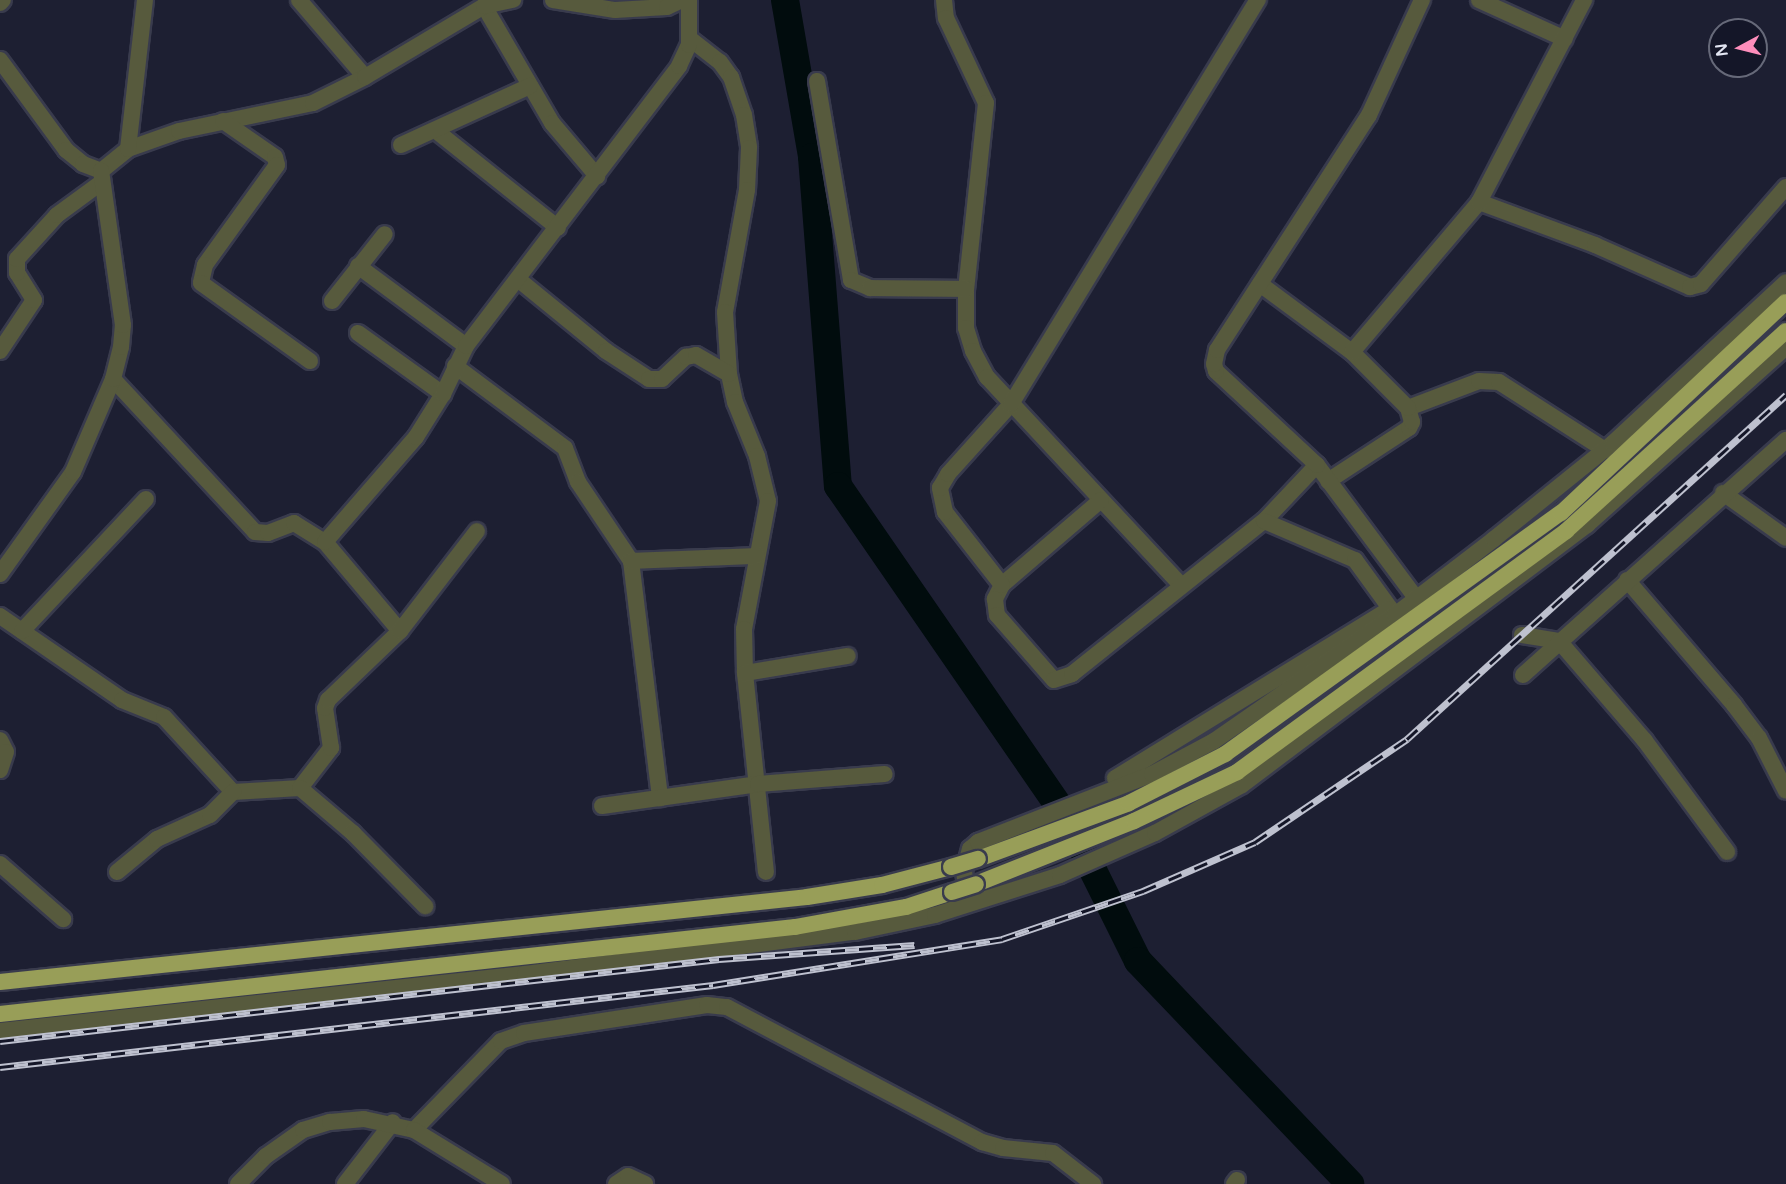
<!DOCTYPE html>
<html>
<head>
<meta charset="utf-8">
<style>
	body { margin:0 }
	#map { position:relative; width:1786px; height:1184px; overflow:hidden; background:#1d1f32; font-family:"Varela Round",sans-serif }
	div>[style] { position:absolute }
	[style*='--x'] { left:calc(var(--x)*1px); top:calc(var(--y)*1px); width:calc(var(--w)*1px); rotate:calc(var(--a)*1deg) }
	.river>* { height:28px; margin:-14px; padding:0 14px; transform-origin:14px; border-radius:14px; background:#010c0d }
	.roads { filter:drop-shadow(2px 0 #393b4d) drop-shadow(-2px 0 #393b4d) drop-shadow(0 2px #393b4d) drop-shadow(0 -2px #393b4d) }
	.minor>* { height:16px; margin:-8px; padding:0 8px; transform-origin:8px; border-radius:8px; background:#575a3d }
	.tertiary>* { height:16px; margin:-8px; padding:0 8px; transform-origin:8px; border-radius:8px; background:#575a3d }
	.trunk>* { height:16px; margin:-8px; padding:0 8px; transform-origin:8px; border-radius:8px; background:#989e58 }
	.rail>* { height:7px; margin-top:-3.5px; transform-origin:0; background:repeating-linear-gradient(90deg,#141628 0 14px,#bec1cf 0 28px); box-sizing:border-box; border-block:2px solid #bec1cf }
	.bridges { filter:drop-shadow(2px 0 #393b4d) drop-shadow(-2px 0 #393b4d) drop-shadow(0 2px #393b4d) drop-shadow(0 -2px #393b4d) }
	.trunk-bridge>* { height:16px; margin:-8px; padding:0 8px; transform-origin:8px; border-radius:8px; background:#989e58 }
	span { translate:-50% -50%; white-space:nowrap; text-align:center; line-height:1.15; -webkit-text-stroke:4.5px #141628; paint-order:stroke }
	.north { position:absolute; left:1708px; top:18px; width:60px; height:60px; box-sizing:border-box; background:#141628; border:2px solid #666979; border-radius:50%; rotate:263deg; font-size:16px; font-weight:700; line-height:24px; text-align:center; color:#e2e5f2 }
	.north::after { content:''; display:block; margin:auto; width:21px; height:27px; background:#fe8ebc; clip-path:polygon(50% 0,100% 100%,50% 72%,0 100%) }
</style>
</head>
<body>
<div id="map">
	<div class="river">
		<i style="--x:785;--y:0;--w:159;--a:80.2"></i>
		<i style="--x:812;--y:157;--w:330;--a:85.5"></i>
		<i style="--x:838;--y:486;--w:401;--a:55.4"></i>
		<i style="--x:1066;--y:816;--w:162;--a:63.6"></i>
		<i style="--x:1138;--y:961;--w:308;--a:46.4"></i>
	</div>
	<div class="roads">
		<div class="minor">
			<i style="--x:299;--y:0;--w:101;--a:49.4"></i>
			<i style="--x:553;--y:0;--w:63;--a:9.2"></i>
			<i style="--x:615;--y:10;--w:52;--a:-3.3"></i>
			<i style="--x:667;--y:7;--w:17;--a:-25"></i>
			<i style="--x:944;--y:0;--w:18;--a:84"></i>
			<i style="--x:946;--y:18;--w:94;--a:64.8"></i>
			<i style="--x:986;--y:103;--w:187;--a:96.1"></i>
			<i style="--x:966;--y:289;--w:39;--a:90"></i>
			<i style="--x:966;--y:328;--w:24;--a:73"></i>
			<i style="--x:973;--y:351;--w:30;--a:62"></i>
			<i style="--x:987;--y:377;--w:284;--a:47"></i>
			<i style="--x:1479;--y:0;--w:94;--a:24.4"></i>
			<i style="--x:0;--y:3;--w:4;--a:-45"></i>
			<i style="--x:484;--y:6;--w:135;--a:59.8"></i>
			<i style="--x:552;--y:123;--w:70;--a:49.7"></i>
			<i style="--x:689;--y:38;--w:39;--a:38"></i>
			<i style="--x:720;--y:62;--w:19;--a:54"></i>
			<i style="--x:731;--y:77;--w:40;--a:71.1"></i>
			<i style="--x:744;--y:115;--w:33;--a:81"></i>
			<i style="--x:749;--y:148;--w:42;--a:92.7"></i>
			<i style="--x:747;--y:190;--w:124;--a:100.2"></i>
			<i style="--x:725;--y:312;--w:62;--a:86.3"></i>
			<i style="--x:729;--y:374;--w:29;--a:78"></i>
			<i style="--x:735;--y:402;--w:58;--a:67.8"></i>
			<i style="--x:757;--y:456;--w:46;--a:76.3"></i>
			<i style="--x:768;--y:501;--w:130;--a:100.6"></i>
			<i style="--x:744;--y:629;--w:44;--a:88.7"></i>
			<i style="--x:745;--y:673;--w:200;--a:84"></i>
			<i style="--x:0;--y:60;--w:112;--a:53.7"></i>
			<i style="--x:66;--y:150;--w:22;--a:39"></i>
			<i style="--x:83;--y:164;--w:19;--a:21"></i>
			<i style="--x:101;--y:171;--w:35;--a:-39"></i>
			<i style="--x:128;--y:149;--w:54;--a:-19.4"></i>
			<i style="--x:179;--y:131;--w:137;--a:-11.8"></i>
			<i style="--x:313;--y:103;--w:58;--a:-26.6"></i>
			<i style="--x:365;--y:77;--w:139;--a:-30.8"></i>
			<i style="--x:484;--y:6;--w:30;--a:-12"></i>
			<i style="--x:817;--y:81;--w:202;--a:80.3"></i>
			<i style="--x:851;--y:280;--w:21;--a:23"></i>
			<i style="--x:870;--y:288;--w:96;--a:0.6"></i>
			<i style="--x:223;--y:121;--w:63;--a:34.7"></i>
			<i style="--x:275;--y:157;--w:8;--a:76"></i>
			<i style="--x:277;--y:165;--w:123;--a:125.8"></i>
			<i style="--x:205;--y:265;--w:18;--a:103"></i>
			<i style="--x:201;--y:283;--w:134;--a:35.6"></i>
			<i style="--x:435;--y:130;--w:157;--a:38.5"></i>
			<i style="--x:401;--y:145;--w:142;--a:-24.6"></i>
			<i style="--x:128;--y:149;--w:150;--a:-83.5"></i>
			<i style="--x:1479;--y:202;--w:124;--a:20.3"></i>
			<i style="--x:1595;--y:245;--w:104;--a:23.9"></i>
			<i style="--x:1690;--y:287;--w:11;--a:-15"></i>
			<i style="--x:1701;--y:284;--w:129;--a:-48.8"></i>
			<i style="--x:358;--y:266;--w:134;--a:36.5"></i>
			<i style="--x:519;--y:280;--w:112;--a:39.2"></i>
			<i style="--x:606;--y:351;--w:51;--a:33.1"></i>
			<i style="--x:649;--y:379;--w:13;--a:0"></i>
			<i style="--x:662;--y:379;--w:33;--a:-43"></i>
			<i style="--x:686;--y:357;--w:10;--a:-11"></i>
			<i style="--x:696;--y:355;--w:38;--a:30"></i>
			<i style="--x:1260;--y:284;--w:114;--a:36.5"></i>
			<i style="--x:332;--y:301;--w:85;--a:-51.7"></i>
			<i style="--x:358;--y:333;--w:105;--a:35.7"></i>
			<i style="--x:0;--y:351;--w:61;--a:-56.3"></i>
			<i style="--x:34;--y:300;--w:32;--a:-122"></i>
			<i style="--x:17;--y:273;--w:14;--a:-90"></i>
			<i style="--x:17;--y:259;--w:59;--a:-47.7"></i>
			<i style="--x:57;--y:215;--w:56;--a:-36.3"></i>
			<i style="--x:455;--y:366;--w:137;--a:36.7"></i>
			<i style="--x:565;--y:448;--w:36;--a:69"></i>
			<i style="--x:578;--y:482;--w:95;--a:56.1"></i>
			<i style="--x:631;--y:561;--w:239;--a:83"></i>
			<i style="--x:113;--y:379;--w:209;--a:47.1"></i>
			<i style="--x:255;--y:532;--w:13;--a:4"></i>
			<i style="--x:268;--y:533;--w:28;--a:-21"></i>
			<i style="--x:294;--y:523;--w:36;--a:32"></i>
			<i style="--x:325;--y:542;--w:116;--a:49.9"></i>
			<i style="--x:1408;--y:408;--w:76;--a:-20.8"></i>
			<i style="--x:1479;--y:381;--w:20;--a:3"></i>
			<i style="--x:1499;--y:382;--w:126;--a:32.7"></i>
			<i style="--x:1328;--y:481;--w:97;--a:-33.2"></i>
			<i style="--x:1409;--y:428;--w:7;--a:-63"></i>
			<i style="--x:1412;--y:422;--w:15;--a:-106"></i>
			<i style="--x:1408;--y:408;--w:79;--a:-135"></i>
			<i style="--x:1352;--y:352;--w:197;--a:-49.7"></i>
			<i style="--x:1479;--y:202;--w:228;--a:-62.5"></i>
			<i style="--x:1723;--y:493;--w:77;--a:35.5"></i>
			<i style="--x:1101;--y:500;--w:130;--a:139.4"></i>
			<i style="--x:1002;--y:585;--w:16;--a:117"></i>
			<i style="--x:995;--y:599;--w:16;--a:83"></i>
			<i style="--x:997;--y:615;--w:86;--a:48.8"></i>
			<i style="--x:1054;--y:680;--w:19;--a:-18"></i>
			<i style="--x:1072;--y:674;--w:246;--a:-38.6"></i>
			<i style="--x:1264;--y:521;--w:77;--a:-46.6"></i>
			<i style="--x:1264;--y:521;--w:99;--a:23.2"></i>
			<i style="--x:1355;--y:560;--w:68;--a:54"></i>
			<i style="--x:325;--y:542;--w:139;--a:-49.1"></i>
			<i style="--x:416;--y:437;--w:51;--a:-57.9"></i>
			<i style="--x:443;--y:394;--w:53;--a:-64.4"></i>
			<i style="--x:466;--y:346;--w:352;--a:-52.7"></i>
			<i style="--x:679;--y:66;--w:23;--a:-65"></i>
			<i style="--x:689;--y:45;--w:45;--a:-90"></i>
			<i style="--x:631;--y:561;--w:126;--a:-2.3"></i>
			<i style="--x:0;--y:574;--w:125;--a:-54.4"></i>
			<i style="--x:73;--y:472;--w:101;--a:-66.7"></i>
			<i style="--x:113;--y:379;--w:33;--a:-76"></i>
			<i style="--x:121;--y:347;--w:22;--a:-85"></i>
			<i style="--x:123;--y:325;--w:156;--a:-98.1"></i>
			<i style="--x:1627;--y:580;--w:165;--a:49.4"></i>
			<i style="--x:1734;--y:705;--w:41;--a:52.9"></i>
			<i style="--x:1759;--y:738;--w:59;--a:63"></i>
			<i style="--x:1002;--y:585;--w:93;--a:-128"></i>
			<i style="--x:945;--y:512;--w:25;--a:-102"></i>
			<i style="--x:940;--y:488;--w:16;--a:-60"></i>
			<i style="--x:948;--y:474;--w:94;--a:-48"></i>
			<i style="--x:1011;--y:404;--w:474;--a:-58.6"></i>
			<i style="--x:1416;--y:598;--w:166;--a:-126.7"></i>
			<i style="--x:1317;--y:465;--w:138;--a:-137.1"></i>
			<i style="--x:1216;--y:371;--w:7;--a:-106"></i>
			<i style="--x:1214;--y:364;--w:14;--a:-78"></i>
			<i style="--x:1217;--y:350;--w:280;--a:-57.1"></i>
			<i style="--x:1369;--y:115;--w:127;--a:-65.3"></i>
			<i style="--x:0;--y:616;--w:148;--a:34.5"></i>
			<i style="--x:122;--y:700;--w:45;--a:22"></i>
			<i style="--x:164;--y:717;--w:102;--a:47.4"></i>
			<i style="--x:233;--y:792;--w:67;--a:-3.4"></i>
			<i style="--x:300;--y:788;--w:51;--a:-52.2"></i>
			<i style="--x:331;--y:748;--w:40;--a:-98.5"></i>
			<i style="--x:325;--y:708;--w:9;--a:-69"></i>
			<i style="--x:328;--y:700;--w:100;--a:-43.8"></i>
			<i style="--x:400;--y:631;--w:126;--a:-52.4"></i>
			<i style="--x:22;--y:631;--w:181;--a:-46.8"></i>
			<i style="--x:1522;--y:635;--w:37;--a:9"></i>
			<i style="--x:1559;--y:641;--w:132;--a:49.3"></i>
			<i style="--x:1645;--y:741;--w:138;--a:53.5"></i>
			<i style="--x:745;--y:673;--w:104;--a:-9.4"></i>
			<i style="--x:1523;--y:675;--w:353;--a:-41.8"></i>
			<i style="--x:0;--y:740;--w:13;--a:63"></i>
			<i style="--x:6;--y:752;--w:19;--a:108"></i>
			<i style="--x:1115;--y:778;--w:323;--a:-31.6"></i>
			<i style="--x:300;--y:788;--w:70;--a:40.3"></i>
			<i style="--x:353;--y:833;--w:103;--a:45.4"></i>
			<i style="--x:602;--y:806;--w:158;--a:-8"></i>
			<i style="--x:758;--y:784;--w:127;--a:-4.5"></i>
			<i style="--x:0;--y:864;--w:84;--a:41.1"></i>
			<i style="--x:117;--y:872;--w:52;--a:-39.5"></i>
			<i style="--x:157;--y:839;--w:58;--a:-24.4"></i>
			<i style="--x:210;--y:815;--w:33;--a:-45"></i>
			<i style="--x:414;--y:1130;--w:124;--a:-45.7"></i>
			<i style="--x:501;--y:1041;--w:24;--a:-19"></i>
			<i style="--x:524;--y:1033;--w:185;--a:-8.7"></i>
			<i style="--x:707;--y:1005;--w:20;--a:6"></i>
			<i style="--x:727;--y:1007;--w:289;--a:27.9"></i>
			<i style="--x:982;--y:1142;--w:22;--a:16"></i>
			<i style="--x:1003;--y:1148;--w:50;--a:5.7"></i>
			<i style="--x:1053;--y:1153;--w:51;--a:37.8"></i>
			<i style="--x:345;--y:1184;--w:78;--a:-52.3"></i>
			<i style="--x:616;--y:1184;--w:14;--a:-34"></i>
			<i style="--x:628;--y:1176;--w:19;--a:25"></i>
			<i style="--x:1234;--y:1184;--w:5;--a:-53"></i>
		</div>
		<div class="tertiary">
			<i style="--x:968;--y:900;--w:29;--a:-98"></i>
			<i style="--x:964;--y:871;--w:23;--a:-75"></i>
			<i style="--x:970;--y:849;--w:11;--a:-41"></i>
			<i style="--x:978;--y:842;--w:187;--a:-21.3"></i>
			<i style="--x:1152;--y:774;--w:70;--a:-28"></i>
			<i style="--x:1214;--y:741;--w:221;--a:-34.8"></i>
			<i style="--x:1395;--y:615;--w:125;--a:-37.5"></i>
			<i style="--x:1494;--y:539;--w:153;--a:-38.9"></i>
			<i style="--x:1613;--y:443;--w:236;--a:-42.9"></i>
			<i style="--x:0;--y:1031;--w:528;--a:-6.2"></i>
			<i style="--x:525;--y:974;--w:333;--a:-7.3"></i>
			<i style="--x:855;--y:932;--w:82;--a:-12"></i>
			<i style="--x:935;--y:915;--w:131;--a:-17.7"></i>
			<i style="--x:1060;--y:875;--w:104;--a:-23.9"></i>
			<i style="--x:1155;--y:833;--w:99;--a:-28.9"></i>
			<i style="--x:1242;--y:785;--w:432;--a:-37"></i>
			<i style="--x:1587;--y:525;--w:267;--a:-41.8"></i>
			<i style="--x:238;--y:1184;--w:40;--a:-45"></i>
			<i style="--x:266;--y:1156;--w:45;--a:-35.1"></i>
			<i style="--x:303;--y:1130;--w:28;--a:-17"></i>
			<i style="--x:330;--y:1122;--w:34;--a:-5"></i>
			<i style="--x:364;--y:1119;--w:51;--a:12.4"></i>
			<i style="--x:414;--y:1130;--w:103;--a:31.5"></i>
		</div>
		<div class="trunk">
			<i style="--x:978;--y:859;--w:161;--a:-20.3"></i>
			<i style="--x:1129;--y:803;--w:108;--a:-27"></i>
			<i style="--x:1225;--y:754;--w:413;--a:-35.7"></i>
			<i style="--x:1561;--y:513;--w:308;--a:-43.2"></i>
			<i style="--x:976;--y:884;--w:170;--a:-21.7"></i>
			<i style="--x:1134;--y:821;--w:114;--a:-25.4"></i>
			<i style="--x:1237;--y:772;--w:408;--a:-36.2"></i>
			<i style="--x:1566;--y:531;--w:297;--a:-42.3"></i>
			<i style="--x:0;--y:982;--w:811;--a:-6.01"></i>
			<i style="--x:807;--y:897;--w:76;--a:-9.1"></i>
			<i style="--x:882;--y:885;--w:71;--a:-14.6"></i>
			<i style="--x:0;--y:1014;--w:800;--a:-6.25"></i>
			<i style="--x:795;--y:927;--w:113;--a:-10.2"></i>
			<i style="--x:906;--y:907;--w:48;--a:-18.1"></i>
		</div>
	</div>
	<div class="rail">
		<i style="--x:0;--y:1041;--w:724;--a:-6.51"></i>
		<i style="--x:719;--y:959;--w:196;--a:-4.1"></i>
		<i style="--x:0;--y:1067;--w:718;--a:-6.56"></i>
		<i style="--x:713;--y:985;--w:293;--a:-9"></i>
		<i style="--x:1002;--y:939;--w:149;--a:-18.8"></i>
		<i style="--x:1143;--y:891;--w:122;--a:-23.6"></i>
		<i style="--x:1255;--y:842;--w:184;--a:-34.1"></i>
		<i style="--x:1407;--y:739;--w:512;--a:-42.23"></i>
	</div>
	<div class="bridges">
		<div class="trunk-bridge">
			<i style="--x:951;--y:867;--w:28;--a:-17"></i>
			<i style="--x:952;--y:892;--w:25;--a:-18"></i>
		</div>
	</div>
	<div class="north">N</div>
</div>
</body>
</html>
